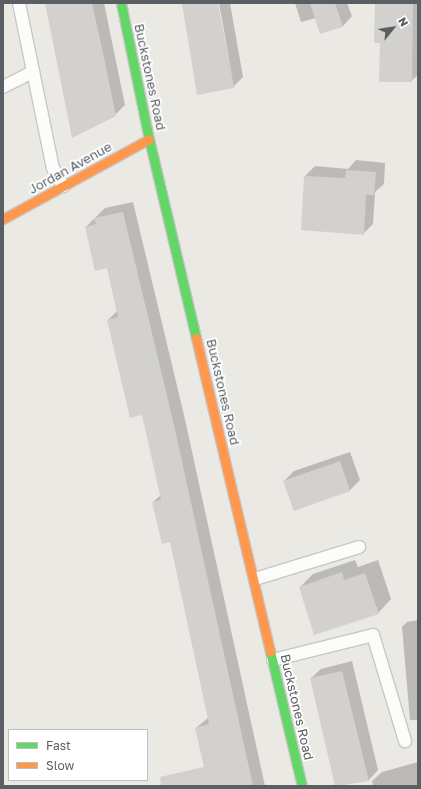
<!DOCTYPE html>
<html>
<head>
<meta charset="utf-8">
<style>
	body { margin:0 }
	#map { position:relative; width:421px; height:789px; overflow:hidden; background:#ebe9e4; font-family:"Golos Text",sans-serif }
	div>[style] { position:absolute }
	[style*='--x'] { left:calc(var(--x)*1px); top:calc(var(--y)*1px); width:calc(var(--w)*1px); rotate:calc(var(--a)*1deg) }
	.shadow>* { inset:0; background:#0003 }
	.building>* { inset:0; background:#d2d1ce }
	.roads { filter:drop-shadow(1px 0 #c7c7c7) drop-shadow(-1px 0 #c7c7c7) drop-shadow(0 1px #c7c7c7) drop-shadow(0 -1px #c7c7c7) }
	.lane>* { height:12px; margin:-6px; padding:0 6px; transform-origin:6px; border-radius:6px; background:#fcfcfb }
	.fast>* { height:9px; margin:-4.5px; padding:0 4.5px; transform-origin:4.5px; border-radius:4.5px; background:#63d668 }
	.slow>* { height:9px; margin:-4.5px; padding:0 4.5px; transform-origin:4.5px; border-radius:4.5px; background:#ff974d }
	span { translate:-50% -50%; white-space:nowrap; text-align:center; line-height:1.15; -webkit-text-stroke:3.5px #fff; paint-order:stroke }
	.street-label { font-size:13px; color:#5a5f63 }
	.frame { position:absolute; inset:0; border:4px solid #5a5f63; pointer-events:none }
	.legend { position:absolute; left:8px; top:729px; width:140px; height:52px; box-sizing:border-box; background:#fff; border:1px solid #bdbfc1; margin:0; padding:5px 7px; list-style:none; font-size:12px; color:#5a5f63 }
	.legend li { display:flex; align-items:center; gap:8px; height:20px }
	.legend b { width:20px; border:1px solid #bdbfc1 }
	.north { position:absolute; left:373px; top:8px; width:40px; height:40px; -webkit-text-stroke:3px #fff; paint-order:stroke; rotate:60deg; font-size:11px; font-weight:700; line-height:16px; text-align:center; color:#5a5f63 }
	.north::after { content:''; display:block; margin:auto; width:14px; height:18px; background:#5a5f63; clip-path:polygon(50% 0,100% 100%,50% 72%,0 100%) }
</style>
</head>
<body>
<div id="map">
	<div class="shadow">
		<i style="clip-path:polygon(46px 3px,104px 3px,125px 105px,115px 115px)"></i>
		<i style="clip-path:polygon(182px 3px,217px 3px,233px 81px,219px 3px,230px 3px,243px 77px,233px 87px,198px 93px)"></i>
		<i style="clip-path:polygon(295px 3px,347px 3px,352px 16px,343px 26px,316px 18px,301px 22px)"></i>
		<i style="clip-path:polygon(376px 3px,418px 3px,418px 75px,411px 81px,381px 42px)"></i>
		<i style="clip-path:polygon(356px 160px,385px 163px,384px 184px,375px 192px,373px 224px,363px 234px,305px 176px,315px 166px,348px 169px)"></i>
		<i style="clip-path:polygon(133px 202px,184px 415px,265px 786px,209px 786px,196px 728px,209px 717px,171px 541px,153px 502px,161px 495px,143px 414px,108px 320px,117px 311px,107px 267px,86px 227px,105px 208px)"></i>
		<i style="clip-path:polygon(350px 452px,360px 480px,350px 490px,294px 510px,284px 481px,294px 471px)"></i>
		<i style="clip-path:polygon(355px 560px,358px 567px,378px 560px,391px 599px,378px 613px,300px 587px,313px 574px)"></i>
		<i style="clip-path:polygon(418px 620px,418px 720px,410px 720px,402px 627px,407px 622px)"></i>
		<i style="clip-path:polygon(352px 661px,378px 770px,369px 780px,336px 786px,311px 678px,321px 669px)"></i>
		<i style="clip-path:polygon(418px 762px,418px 786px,373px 786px,372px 781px,382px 772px)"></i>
	</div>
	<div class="building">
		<i style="clip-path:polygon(45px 3px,92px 3px,103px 53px,116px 116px,72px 138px)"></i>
		<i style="clip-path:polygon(182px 3px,218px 3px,234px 88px,197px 95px)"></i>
		<i style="clip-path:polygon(310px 3px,335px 3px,343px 27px,320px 34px)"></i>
		<i style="clip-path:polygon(375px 3px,413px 3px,412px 82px,379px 82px,380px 43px,374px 43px)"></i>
		<i style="clip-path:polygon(346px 170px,376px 172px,374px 195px,366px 195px,364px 235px,301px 230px,304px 176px,345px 178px)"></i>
		<i style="clip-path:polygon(123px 212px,174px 425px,253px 786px,161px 786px,160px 777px,204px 767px,195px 728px,209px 724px,170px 542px,162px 544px,152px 502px,161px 500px,142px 415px,130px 418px,107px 320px,118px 317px,107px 268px,95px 271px,85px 227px,96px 224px,94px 218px)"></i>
		<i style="clip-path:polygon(340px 461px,350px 491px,294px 511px,283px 481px)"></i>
		<i style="clip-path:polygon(342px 572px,344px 580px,365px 573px,379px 614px,314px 635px,299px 587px)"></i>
		<i style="clip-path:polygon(342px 671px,369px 781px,335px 786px,310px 678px)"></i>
	</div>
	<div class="roads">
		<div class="lane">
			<i style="--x:19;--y:3;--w:168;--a:78.4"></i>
			<i style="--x:53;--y:168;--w:21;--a:61"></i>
			<i style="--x:3;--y:87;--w:34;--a:-27"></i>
			<i style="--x:255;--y:579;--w:109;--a:-17.1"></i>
			<i style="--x:273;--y:660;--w:103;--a:-14"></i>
			<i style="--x:373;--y:635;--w:111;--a:73.2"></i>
		</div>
		<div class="fast">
			<i style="--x:121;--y:3;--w:139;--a:78.4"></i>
			<i style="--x:149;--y:139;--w:204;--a:76.7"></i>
			<i style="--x:270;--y:651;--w:139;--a:76.7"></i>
		</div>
		<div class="slow">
			<i style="--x:3;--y:219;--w:166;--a:-28.7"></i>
			<i style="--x:196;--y:338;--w:322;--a:76.7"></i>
		</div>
	</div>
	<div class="street-label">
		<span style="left:150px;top:77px;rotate:78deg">Buckstones Road</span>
		<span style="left:70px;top:168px;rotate:-29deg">Jordan Avenue</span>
		<span style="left:223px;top:392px;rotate:77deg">Buckstones Road</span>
		<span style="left:297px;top:707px;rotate:77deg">Buckstones Road</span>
	</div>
	<div class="frame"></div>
	<ul class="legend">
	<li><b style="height:5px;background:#63d668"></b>Fast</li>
	<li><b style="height:5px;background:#ff974d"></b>Slow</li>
	</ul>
	<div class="north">N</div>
</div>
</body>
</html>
